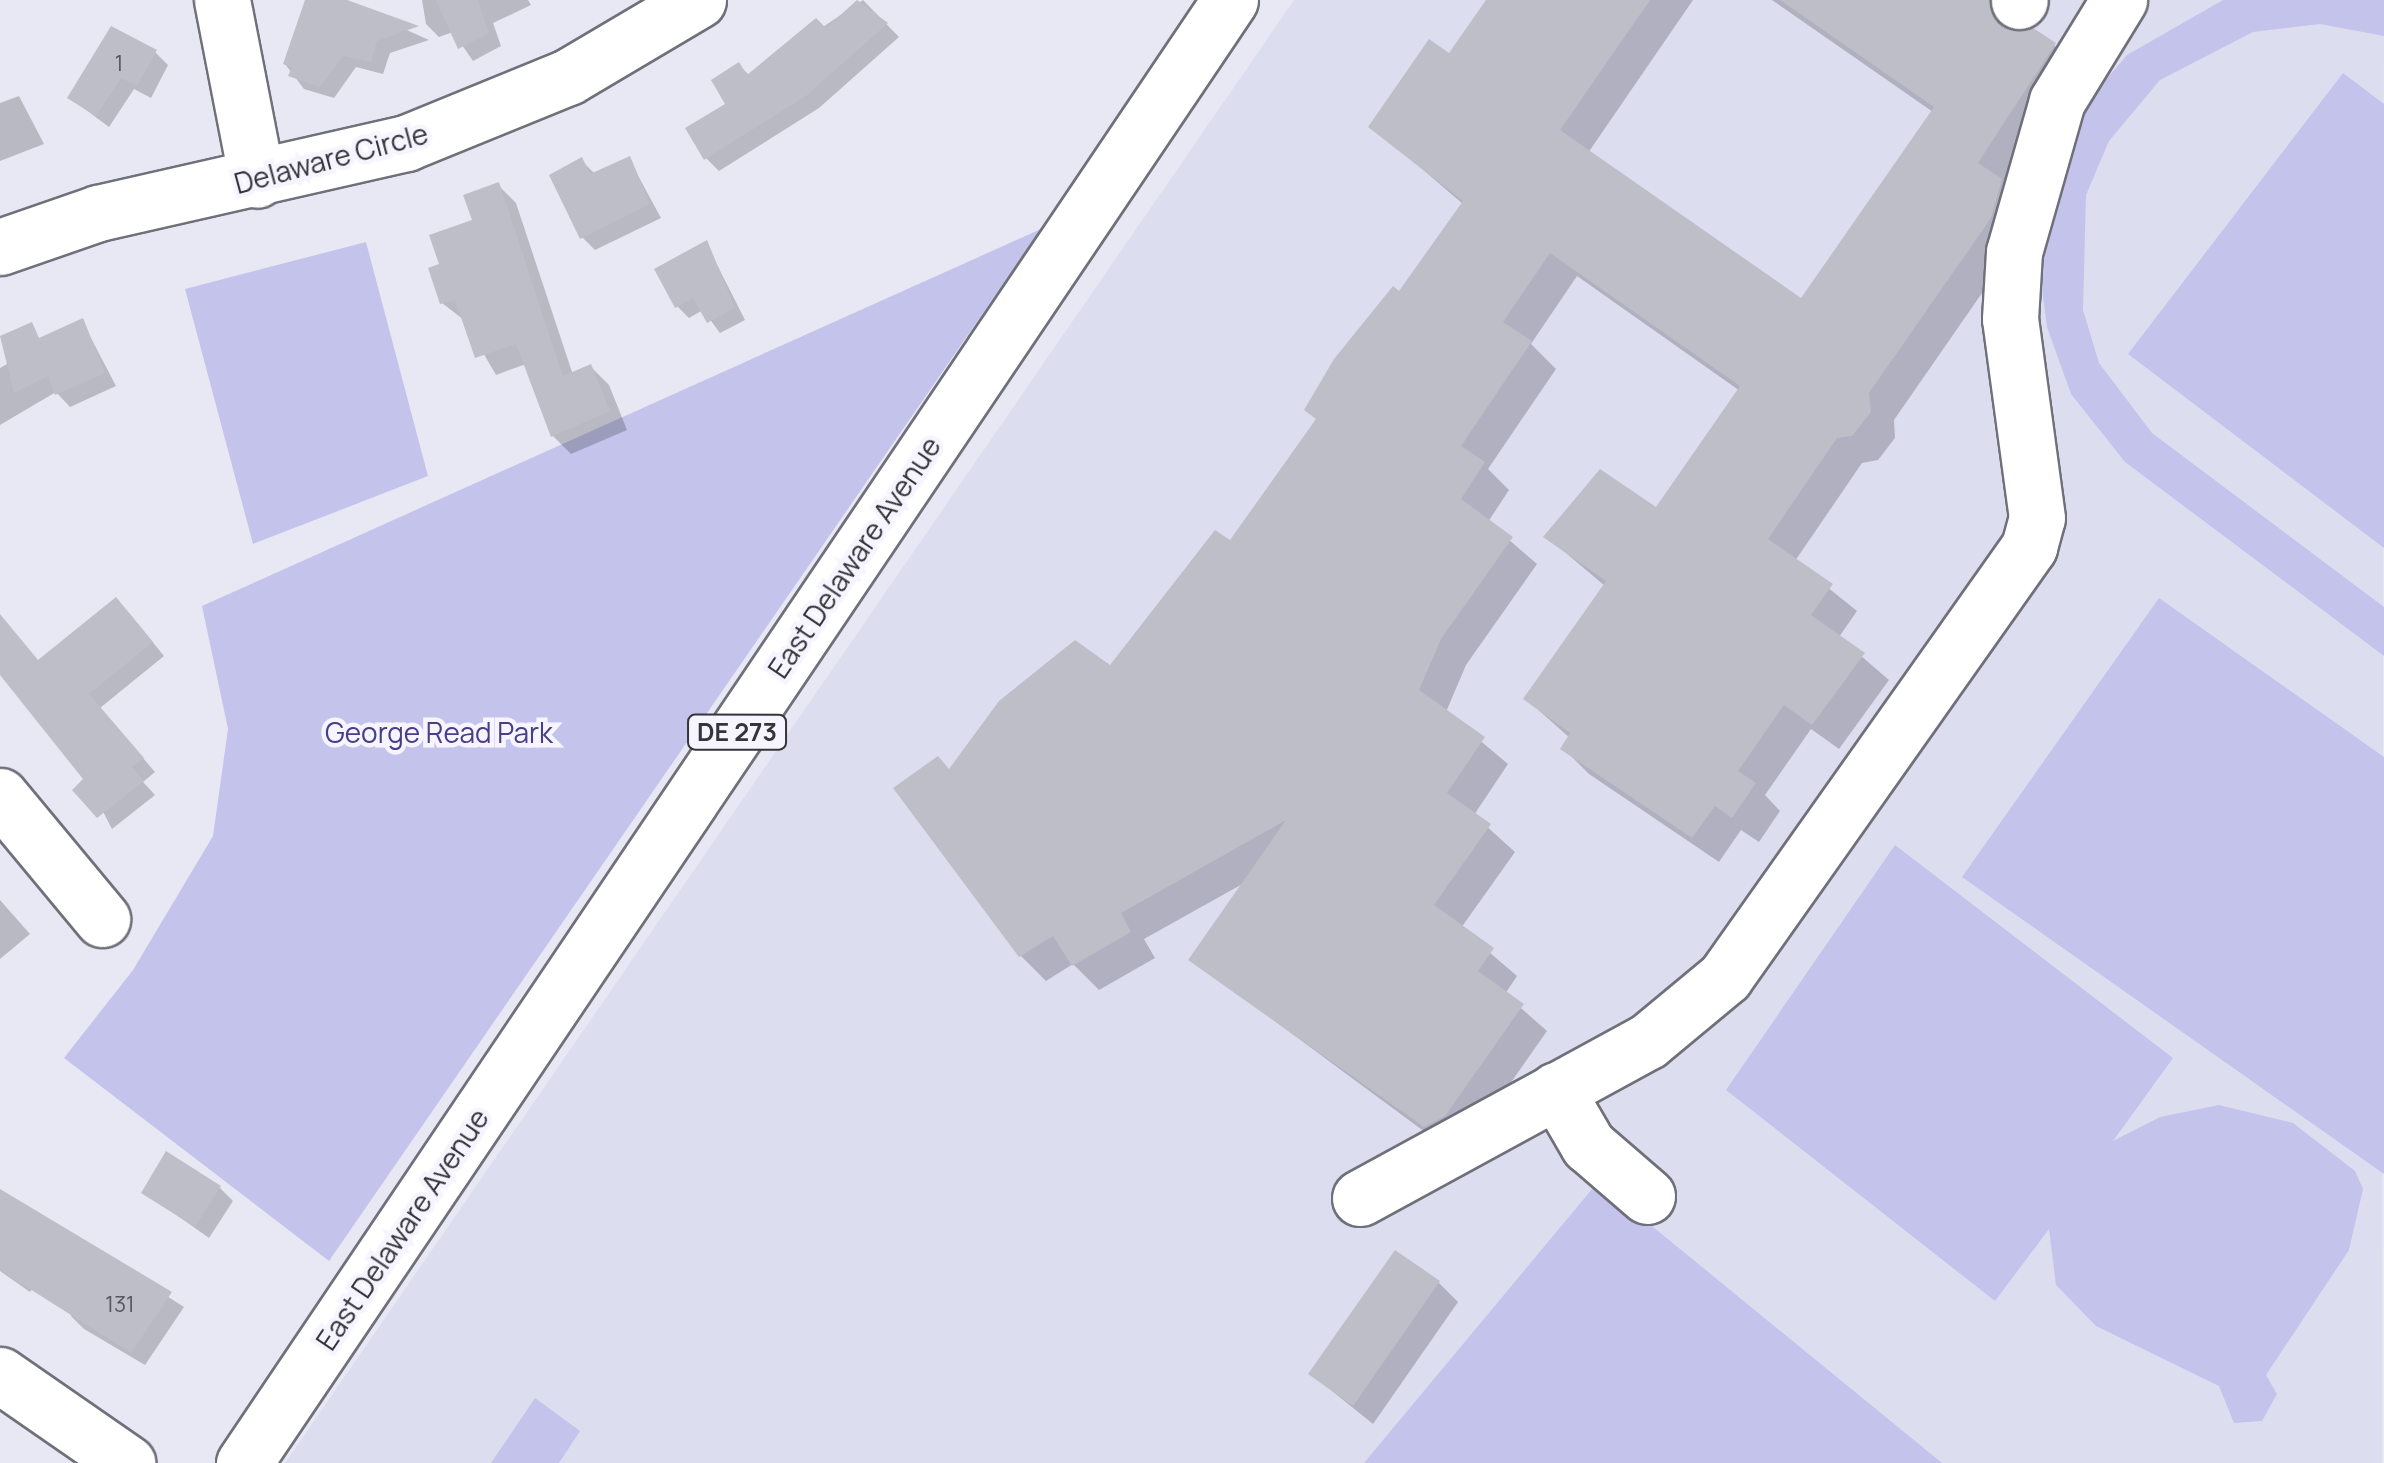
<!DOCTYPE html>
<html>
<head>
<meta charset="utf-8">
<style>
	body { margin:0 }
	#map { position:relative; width:2384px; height:1463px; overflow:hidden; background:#e8e8f4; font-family:Manrope,sans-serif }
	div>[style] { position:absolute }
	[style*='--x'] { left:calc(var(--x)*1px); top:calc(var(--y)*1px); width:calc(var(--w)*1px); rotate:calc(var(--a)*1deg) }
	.built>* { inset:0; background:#ddddf0 }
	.green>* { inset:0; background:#c4c3eb }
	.shadow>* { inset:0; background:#0003 }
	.building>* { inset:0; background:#bebec9 }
	.roads { filter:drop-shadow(2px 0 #70707a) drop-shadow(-2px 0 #70707a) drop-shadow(0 2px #70707a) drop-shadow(0 -2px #70707a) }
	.minor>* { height:55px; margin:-27.5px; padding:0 27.5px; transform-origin:27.5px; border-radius:27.5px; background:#fff }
	.major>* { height:55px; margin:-27.5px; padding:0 27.5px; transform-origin:27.5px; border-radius:27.5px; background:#fff }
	span { translate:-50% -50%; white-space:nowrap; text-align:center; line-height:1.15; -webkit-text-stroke:9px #f6f5ff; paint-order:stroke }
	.number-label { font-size:22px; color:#56565d }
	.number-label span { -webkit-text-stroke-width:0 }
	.shield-label span { padding:2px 8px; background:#f6f5ff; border:2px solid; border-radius:8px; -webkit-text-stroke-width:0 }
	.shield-label { font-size:25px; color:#343439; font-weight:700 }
	.street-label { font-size:28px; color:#343439 }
	.park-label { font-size:28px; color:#483d87 }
</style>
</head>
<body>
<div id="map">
	<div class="built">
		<i style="clip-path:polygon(1294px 0,2384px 0,2382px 1463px,285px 1463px)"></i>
	</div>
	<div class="green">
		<i style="clip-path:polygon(2223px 0,2384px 0,2384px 36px,2320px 24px,2253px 32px,2160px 80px,2109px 141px,2086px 195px,2083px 310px,2099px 363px,2152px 433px,2384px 607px,2384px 656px,2125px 462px,2071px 394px,2047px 327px,2039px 265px,2084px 106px,2127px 55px)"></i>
		<i style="clip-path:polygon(2343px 73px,2384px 104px,2384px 548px,2128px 354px)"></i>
		<i style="clip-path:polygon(1041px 229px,329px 1261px,64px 1058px,133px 970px,213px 836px,228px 729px,202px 606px)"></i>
		<i style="clip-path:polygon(366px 242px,428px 476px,253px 544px,185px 289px)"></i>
		<i style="clip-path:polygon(2159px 598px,2384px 757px,2384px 1174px,1962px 877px)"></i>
		<i style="clip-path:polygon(1895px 845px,2173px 1058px,2113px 1141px,2160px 1117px,2219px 1105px,2293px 1123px,2355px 1171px,2363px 1189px,2349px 1250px,2266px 1375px,2277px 1394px,2262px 1421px,2234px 1423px,2219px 1386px,2096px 1326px,2056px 1285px,2049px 1229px,1995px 1301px,1726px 1090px)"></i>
		<i style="clip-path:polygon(1598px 1182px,1942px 1463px,1364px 1463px)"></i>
		<i style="clip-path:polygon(535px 1398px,580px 1431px,559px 1463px,491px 1463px)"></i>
	</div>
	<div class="shadow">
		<i style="clip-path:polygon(308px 0,340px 0,429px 40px,390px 53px,383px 74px,356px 67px,334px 98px,304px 89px,285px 64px)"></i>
		<i style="clip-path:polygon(422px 0,528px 0,531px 5px,493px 23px,501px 46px,473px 61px,453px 32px,439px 37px,426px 24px)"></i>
		<i style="clip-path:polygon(863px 0,899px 37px,819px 108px,719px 171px,706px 158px,739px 65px,750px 76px)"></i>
		<i style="clip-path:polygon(1489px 0,1693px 0,1588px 153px,1802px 301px,1933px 112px,1772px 0,2007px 0,2015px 28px,2054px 45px,2080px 70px,2016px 244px,1894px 420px,1895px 438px,1878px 460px,1862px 463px,1795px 561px,1857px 611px,1839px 637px,1889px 680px,1839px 749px,1811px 729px,1765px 795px,1780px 811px,1759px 842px,1741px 830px,1719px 862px,1589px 774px,1563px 748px,1570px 738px,1526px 699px,1605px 586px,1547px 537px,1657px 510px,1740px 391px,1577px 276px,1531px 344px,1556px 369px,1488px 469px,1509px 490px,1488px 522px,1537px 564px,1466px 665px,1446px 712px,1508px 764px,1474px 815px,1515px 852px,1461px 928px,1517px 976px,1505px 994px,1547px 1031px,1470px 1141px,1452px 1152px,1192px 960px,1246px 882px,1144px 939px,1155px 958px,1099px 990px,1073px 964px,1046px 981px,1020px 955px,951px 772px,1110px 668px,1230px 544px,1318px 420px,1463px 204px,1372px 126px,1449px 56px)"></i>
		<i style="clip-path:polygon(155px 52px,168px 65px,151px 98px,134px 89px,109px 127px,70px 98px)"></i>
		<i style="clip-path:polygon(19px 96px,44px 144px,0 161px,0 103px)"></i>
		<i style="clip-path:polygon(629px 159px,661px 218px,595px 250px,582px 237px,581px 160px,595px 174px)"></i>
		<i style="clip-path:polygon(498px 185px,516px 203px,573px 375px,591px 367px,609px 385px,627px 430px,571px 454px,553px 436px,526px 364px,496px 375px,464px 320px,442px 303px,442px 266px)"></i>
		<i style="clip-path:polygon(706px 243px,745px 320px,720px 333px,703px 310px,689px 318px,677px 306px)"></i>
		<i style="clip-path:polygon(82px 321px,116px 386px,70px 407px,56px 392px,0 425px,0 368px)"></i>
		<i style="clip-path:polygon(129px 613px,164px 656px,100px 708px,155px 772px,143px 782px,155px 795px,112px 829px,86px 779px,0 670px,0 615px,39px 662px)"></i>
		<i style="clip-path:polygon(0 900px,30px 934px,0 959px)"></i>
		<i style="clip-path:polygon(220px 1188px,233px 1201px,209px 1238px,144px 1192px)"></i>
		<i style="clip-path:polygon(0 1190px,184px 1307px,145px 1365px,84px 1329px,71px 1316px,75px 1303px,40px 1278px,30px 1292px,0 1271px)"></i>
		<i style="clip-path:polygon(1438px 1282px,1458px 1302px,1373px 1424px,1311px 1374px)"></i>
	</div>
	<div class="building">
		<i style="clip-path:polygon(305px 0,347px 0,419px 26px,377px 41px,371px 62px,343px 56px,320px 87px,288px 76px,292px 67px,283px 64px)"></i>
		<i style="clip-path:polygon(436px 0,478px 0,489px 33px,458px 49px)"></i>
		<i style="clip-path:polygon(857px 0,888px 23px,806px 96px,704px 160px,685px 128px,725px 104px,711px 80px,739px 62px,747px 75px,816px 18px,826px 28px)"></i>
		<i style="clip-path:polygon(1486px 0,1650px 0,1560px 130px,1801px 298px,1934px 107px,1780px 0,1989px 0,1998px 24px,2033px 28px,2056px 43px,1978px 163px,2002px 179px,1991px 218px,1869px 393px,1871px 412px,1852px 436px,1837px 438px,1768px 539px,1833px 584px,1811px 615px,1865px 653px,1812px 725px,1784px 705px,1738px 771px,1756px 783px,1732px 818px,1715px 806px,1692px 838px,1560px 749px,1570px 733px,1523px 699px,1606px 581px,1543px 537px,1600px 469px,1656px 507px,1740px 386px,1550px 253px,1503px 322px,1532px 341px,1461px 446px,1485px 462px,1461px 499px,1513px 537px,1441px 639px,1419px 690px,1485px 737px,1447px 793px,1491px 824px,1434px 905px,1494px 948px,1478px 971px,1524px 1004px,1445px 1116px,1424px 1127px,1188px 960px,1286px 820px,1121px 913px,1131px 932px,1072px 966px,1053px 936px,1019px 957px,893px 788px,938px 756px,949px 769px,999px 701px,1075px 640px,1110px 665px,1215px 530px,1230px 540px,1316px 419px,1304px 410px,1334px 359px,1393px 286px,1399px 291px,1463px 201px,1368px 127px,1429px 39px,1449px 53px)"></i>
		<i style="clip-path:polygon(111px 26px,157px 50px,137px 86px,121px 78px,96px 116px,67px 98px)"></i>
		<i style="clip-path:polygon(630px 156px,650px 204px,580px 239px,549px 175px,582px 157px,590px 174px)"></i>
		<i style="clip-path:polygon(499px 182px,563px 376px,591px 364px,610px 411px,551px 437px,516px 344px,475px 358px,455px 300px,440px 304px,428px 268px,439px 264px,429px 235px,472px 220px,463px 195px)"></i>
		<i style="clip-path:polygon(707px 240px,735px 308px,707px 323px,693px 298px,675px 308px,654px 269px)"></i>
		<i style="clip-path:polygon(83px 318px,105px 373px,55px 395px,48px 376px,14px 393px,0 336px,32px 322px,39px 338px)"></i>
		<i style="clip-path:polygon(116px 597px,153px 642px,89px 694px,144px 758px,132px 767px,144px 781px,97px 818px,72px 790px,83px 779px,0 675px,0 614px,38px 660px)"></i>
		<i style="clip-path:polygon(166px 1151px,221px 1186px,195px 1227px,141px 1193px)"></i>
		<i style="clip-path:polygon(0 1189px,172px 1292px,131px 1353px,0 1270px)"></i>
		<i style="clip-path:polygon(1395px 1250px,1440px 1281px,1353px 1406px,1308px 1374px)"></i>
	</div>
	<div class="roads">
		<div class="minor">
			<i style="--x:222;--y:0;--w:183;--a:79"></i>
			<i style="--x:2019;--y:1;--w:1;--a:-45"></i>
			<i style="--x:0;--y:247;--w:104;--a:-19.1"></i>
			<i style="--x:98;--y:213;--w:316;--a:-12.8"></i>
			<i style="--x:406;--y:143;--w:175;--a:-22.2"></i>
			<i style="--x:568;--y:77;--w:151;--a:-30.6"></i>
			<i style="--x:0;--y:796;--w:160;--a:50.3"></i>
			<i style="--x:1556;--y:1090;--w:64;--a:59.8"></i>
			<i style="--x:1588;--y:1145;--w:78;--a:40.8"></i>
			<i style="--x:1360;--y:1198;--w:328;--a:-28.6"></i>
			<i style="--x:1648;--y:1041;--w:100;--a:-39.7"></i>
			<i style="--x:1725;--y:977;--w:527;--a:-54.74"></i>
			<i style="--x:2029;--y:547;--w:30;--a:-75"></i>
			<i style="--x:2037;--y:518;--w:201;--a:-97.7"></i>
			<i style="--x:2010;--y:319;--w:67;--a:-86.6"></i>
			<i style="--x:2014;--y:252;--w:157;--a:-74.1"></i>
			<i style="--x:2057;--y:101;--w:119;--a:-58.5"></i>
			<i style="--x:0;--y:1375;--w:155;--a:34.7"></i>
		</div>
		<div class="major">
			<i style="--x:244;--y:1463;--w:1764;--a:-56.02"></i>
		</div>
	</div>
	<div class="number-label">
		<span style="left:119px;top:64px">1</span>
		<span style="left:120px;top:1305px">131</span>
	</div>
	<div class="shield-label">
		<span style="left:737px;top:732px">DE 273</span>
	</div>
	<div class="street-label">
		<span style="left:331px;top:158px;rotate:-15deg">Delaware Circle</span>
		<span style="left:854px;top:557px;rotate:-56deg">East Delaware Avenue</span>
		<span style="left:402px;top:1229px;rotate:-56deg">East Delaware Avenue</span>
	</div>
	<div class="park-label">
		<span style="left:439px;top:732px">George Read Park</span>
	</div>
</div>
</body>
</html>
